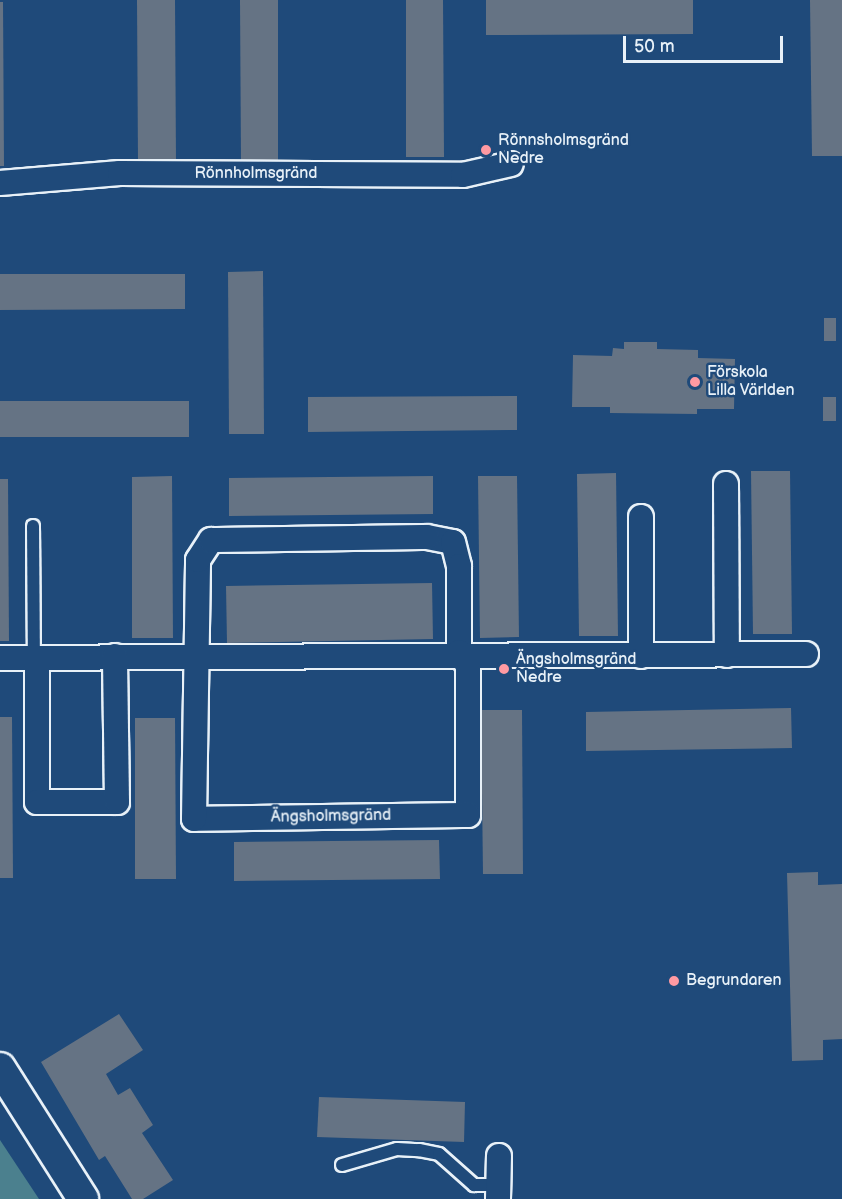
<!DOCTYPE html>
<html>
<head>
<meta charset="utf-8">
<style>
	body { margin:0 }
	#map { position:relative; width:842px; height:1199px; overflow:hidden; background:#1f4a7a; font-family:"Balsamiq Sans",sans-serif }
	div>[style] { position:absolute }
	[style*='--x'] { left:calc(var(--x)*1px); top:calc(var(--y)*1px); width:calc(var(--w)*1px); rotate:calc(var(--a)*1deg) }
	.green>* { inset:0; background:#4b808e }
	.building>* { inset:0; background:#657384 }
	.roads { filter:drop-shadow(2px 0 #e8f1f8) drop-shadow(-2px 0 #e8f1f8) drop-shadow(0 2px #e8f1f8) drop-shadow(0 -2px #e8f1f8) }
	.service>* { height:12px; margin:-6px; padding:0 6px; transform-origin:6px; border-radius:6px; background:#1f4a7a }
	.minor>* { height:24px; margin:-12px; padding:0 12px; transform-origin:12px; border-radius:12px; background:#1f4a7a }
	.tertiary>* { height:30px; margin:-15px; padding:0 15px; transform-origin:15px; border-radius:15px; background:#1f4a7a }
	.dots>* { width:16px; height:16px; translate:-50% -50%; box-sizing:border-box; border:3px solid #1f4a7a; border-radius:50% }
	span { translate:-50% -50%; white-space:nowrap; text-align:center; line-height:1.15; -webkit-text-stroke:5px #1f4a7a; paint-order:stroke }
	.poi-label { font-size:16px; color:#e8f1f8 }
	.left { translate:0 -50%; text-align:left }
	.street-label { font-size:16px; color:#e8f1f8 }
	.scale { position:absolute; left:623px; top:36px; width:160px; height:27px; box-sizing:border-box; border:3px solid #e8f1f8; border-top:0; padding-left:8px; font-size:18px; line-height:21px; white-space:nowrap; color:#e8f1f8; -webkit-text-stroke:4px #1f4a7a; paint-order:stroke }
</style>
</head>
<body>
<div id="map">
	<div class="green">
		<i style="clip-path:polygon(0 1140px,39px 1199px,0 1199px)"></i>
	</div>
	<div class="building">
		<i style="clip-path:polygon(137px 0,175px 0,176px 163px,138px 163px)"></i>
		<i style="clip-path:polygon(240px 0,278px 0,278px 162px,241px 163px)"></i>
		<i style="clip-path:polygon(406px 0,443px 0,444px 157px,406px 157px)"></i>
		<i style="clip-path:polygon(486px 0,693px 0,693px 34px,486px 35px)"></i>
		<i style="clip-path:polygon(810px 0,842px 0,842px 156px,812px 156px)"></i>
		<i style="clip-path:polygon(0 2px,3px 2px,4px 166px,0 166px)"></i>
		<i style="clip-path:polygon(263px 271px,264px 434px,229px 434px,228px 272px)"></i>
		<i style="clip-path:polygon(0 274px,185px 274px,185px 309px,0 310px)"></i>
		<i style="clip-path:polygon(824px 318px,836px 318px,836px 341px,824px 341px)"></i>
		<i style="clip-path:polygon(624px 342px,657px 342px,657px 349px,698px 350px,698px 358px,735px 359px,734px 409px,697px 409px,697px 414px,610px 413px,610px 407px,572px 407px,573px 355px,612px 356px,613px 348px,624px 349px)"></i>
		<i style="clip-path:polygon(517px 396px,517px 430px,308px 432px,308px 397px)"></i>
		<i style="clip-path:polygon(823px 397px,836px 397px,836px 421px,823px 421px)"></i>
		<i style="clip-path:polygon(0 401px,189px 401px,189px 437px,0 437px)"></i>
		<i style="clip-path:polygon(751px 471px,790px 471px,792px 634px,753px 634px)"></i>
		<i style="clip-path:polygon(616px 473px,618px 636px,579px 636px,577px 474px)"></i>
		<i style="clip-path:polygon(172px 476px,173px 638px,132px 638px,132px 477px)"></i>
		<i style="clip-path:polygon(433px 476px,433px 514px,229px 516px,229px 478px)"></i>
		<i style="clip-path:polygon(478px 476px,517px 476px,519px 637px,480px 638px)"></i>
		<i style="clip-path:polygon(0 479px,8px 479px,9px 641px,0 641px)"></i>
		<i style="clip-path:polygon(432px 583px,433px 639px,227px 643px,226px 586px)"></i>
		<i style="clip-path:polygon(791px 708px,792px 748px,586px 751px,586px 712px)"></i>
		<i style="clip-path:polygon(481px 710px,522px 710px,523px 874px,483px 874px)"></i>
		<i style="clip-path:polygon(0 717px,12px 717px,13px 878px,0 878px)"></i>
		<i style="clip-path:polygon(135px 718px,175px 718px,176px 879px,135px 879px)"></i>
		<i style="clip-path:polygon(439px 840px,440px 879px,234px 881px,234px 842px)"></i>
		<i style="clip-path:polygon(818px 872px,818px 885px,842px 884px,842px 1039px,823px 1040px,823px 1060px,792px 1061px,787px 873px)"></i>
		<i style="clip-path:polygon(119px 1014px,143px 1050px,106px 1074px,118px 1095px,130px 1088px,153px 1125px,142px 1133px,173px 1180px,143px 1199px,132px 1199px,105px 1156px,99px 1160px,41px 1062px)"></i>
		<i style="clip-path:polygon(319px 1097px,465px 1102px,464px 1142px,317px 1137px)"></i>
	</div>
	<div class="roads">
		<div class="service">
			<i style="--x:33;--y:526;--w:132;--a:89.6"></i>
			<i style="--x:342;--y:1165;--w:57;--a:-16.2"></i>
			<i style="--x:397;--y:1149;--w:22;--a:3"></i>
			<i style="--x:419;--y:1150;--w:20;--a:11"></i>
			<i style="--x:439;--y:1154;--w:47;--a:41.5"></i>
			<i style="--x:474;--y:1185;--w:25;--a:0"></i>
		</div>
		<div class="minor">
			<i style="--x:0;--y:183;--w:120;--a:-4.8"></i>
			<i style="--x:120;--y:173;--w:343;--a:0.3"></i>
			<i style="--x:463;--y:175;--w:49;--a:-12.9"></i>
			<i style="--x:726;--y:484;--w:171;--a:89.7"></i>
			<i style="--x:641;--y:517;--w:139;--a:90"></i>
			<i style="--x:427;--y:537;--w:26;--a:11"></i>
			<i style="--x:453;--y:542;--w:25;--a:76"></i>
			<i style="--x:459;--y:566;--w:86;--a:90"></i>
			<i style="--x:459;--y:652;--w:17;--a:57"></i>
			<i style="--x:468;--y:666;--w:149;--a:90"></i>
			<i style="--x:468;--y:815;--w:274;--a:179.2"></i>
			<i style="--x:194;--y:819;--w:259;--a:-89.1"></i>
			<i style="--x:198;--y:560;--w:24;--a:-57"></i>
			<i style="--x:211;--y:540;--w:216;--a:-0.8"></i>
			<i style="--x:0;--y:658;--w:806;--a:-0.28"></i>
			<i style="--x:37;--y:658;--w:144;--a:90"></i>
			<i style="--x:37;--y:802;--w:80;--a:0"></i>
			<i style="--x:117;--y:802;--w:146;--a:-90.8"></i>
			<i style="--x:498;--y:1199;--w:43;--a:-88.7"></i>
		</div>
		<div class="tertiary">
			<i style="--x:0;--y:1068;--w:155;--a:57.6"></i>
		</div>
	</div>
	<div class="dots">
		<i style="left:486px;top:150px;background:#ff9aa2"></i>
		<i style="left:695px;top:382px;background:#ff9aa2"></i>
		<i style="left:504px;top:669px;background:#ff9aa2"></i>
		<i style="left:674px;top:981px;background:#ff9aa2"></i>
	</div>
	<div class="poi-label">
		<span class="left" style="left:498px;top:150px">Rönnsholmsgränd<br>Nedre</span>
		<span class="left" style="left:707px;top:382px">Förskola<br>Lilla Världen</span>
		<span class="left" style="left:516px;top:669px">Ängsholmsgränd<br>Nedre</span>
		<span class="left" style="left:686px;top:981px">Begrundaren</span>
	</div>
	<div class="street-label">
		<span style="left:256px;top:174px">Rönnholmsgränd</span>
		<span style="left:331px;top:817px;rotate:-1deg">Ängsholmsgränd</span>
	</div>
	<div class="scale">50 m</div>
</div>
</body>
</html>
